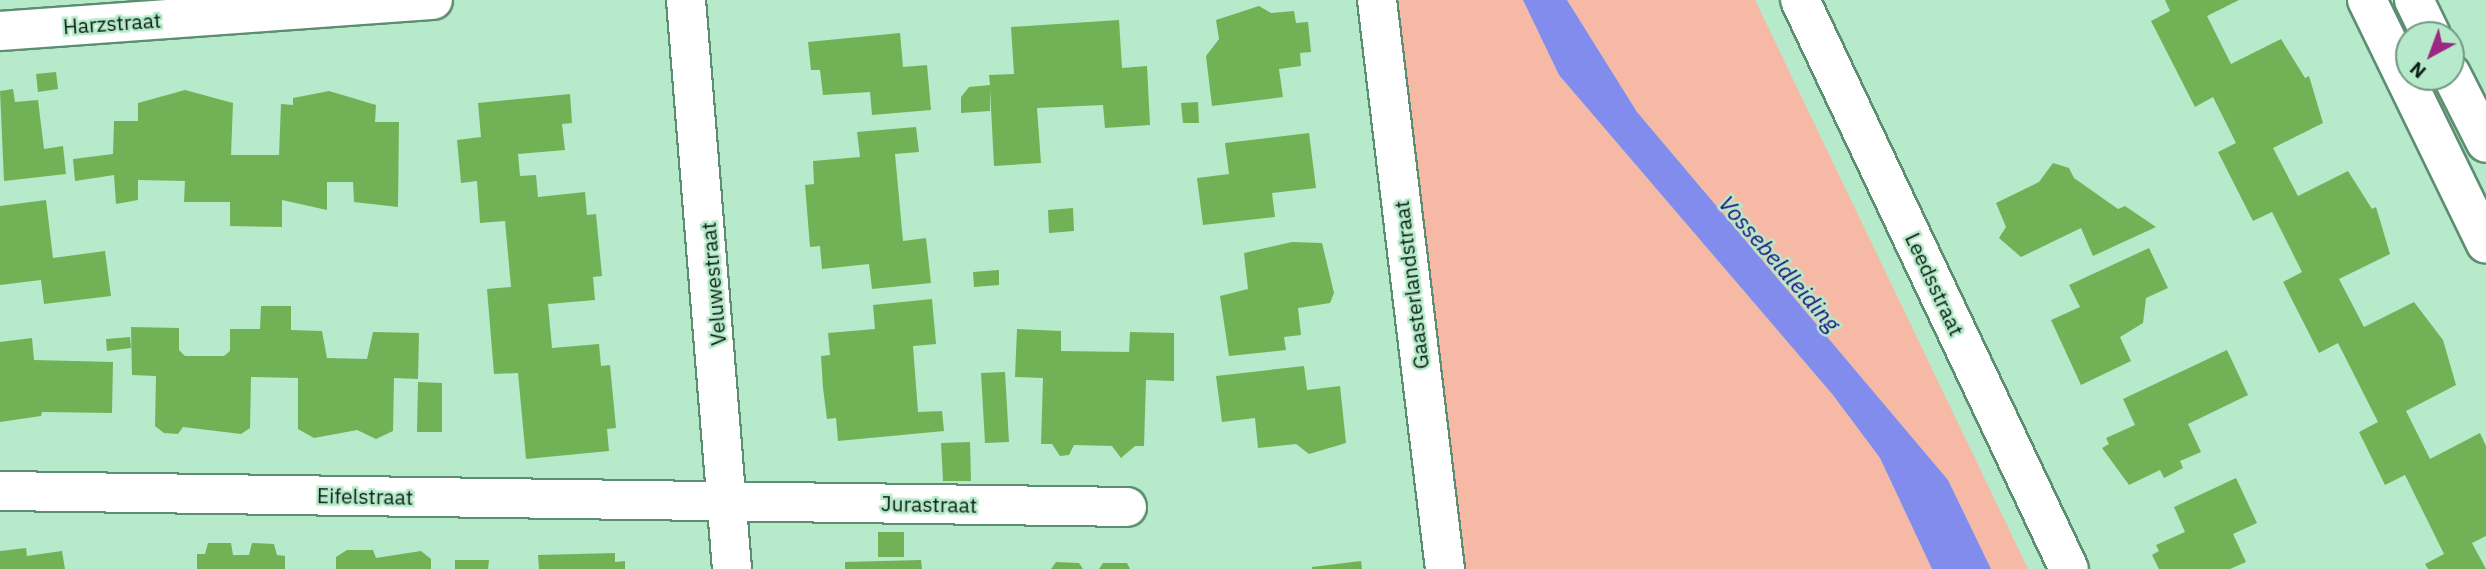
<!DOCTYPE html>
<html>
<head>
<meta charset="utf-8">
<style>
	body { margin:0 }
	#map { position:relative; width:2486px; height:569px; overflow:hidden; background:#b6eaca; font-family:"IBM Plex Sans",sans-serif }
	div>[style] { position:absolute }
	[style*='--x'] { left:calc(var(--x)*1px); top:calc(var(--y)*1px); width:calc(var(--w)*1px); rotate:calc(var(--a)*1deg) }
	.green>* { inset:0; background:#f6b9a6 }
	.water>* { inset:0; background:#828cec }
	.building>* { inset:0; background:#71b257 }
	.roads { filter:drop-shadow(2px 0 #5c8e71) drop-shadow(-2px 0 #5c8e71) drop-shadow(0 2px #5c8e71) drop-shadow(0 -2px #5c8e71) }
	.street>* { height:38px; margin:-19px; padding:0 19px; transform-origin:19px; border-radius:19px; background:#fff }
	span { translate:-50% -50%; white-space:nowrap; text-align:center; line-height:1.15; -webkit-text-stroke:5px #b6eaca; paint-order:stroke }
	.street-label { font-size:21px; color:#0d2116 }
	.water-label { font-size:23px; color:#230b7f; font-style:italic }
	.north { position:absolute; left:2395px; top:21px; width:70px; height:70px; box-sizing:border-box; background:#b6eaca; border:2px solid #729a82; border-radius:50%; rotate:221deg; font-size:19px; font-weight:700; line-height:28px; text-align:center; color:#0d2116 }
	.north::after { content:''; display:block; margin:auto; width:24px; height:32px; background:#9c2884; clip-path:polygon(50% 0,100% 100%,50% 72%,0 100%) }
</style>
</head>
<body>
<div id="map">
	<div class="green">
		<i style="clip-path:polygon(1393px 0,1523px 0,1559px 75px,1833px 395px,1880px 458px,1932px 569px,1461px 569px)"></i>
		<i style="clip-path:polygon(1567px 0,1755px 0,2028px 569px,1991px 569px,1948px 480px,1637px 112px)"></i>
	</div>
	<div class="water">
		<i style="clip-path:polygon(1523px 0,1567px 0,1637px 112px,1948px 480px,1991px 569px,1932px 569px,1880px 458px,1833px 395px,1559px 75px)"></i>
	</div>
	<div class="building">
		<i style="clip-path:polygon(2165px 0,2239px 0,2207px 16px,2231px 64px,2281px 39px,2305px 78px,2309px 76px,2323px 123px,2273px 148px,2298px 196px,2348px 171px,2372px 209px,2376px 207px,2390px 254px,2339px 279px,2364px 327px,2414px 302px,2443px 340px,2456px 385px,2406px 411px,2430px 459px,2480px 433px,2486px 446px,2486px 536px,2472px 543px,2486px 569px,2428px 569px,2425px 564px,2444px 554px,2405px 475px,2385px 485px,2359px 432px,2378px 422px,2338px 343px,2319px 353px,2283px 282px,2302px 272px,2272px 212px,2253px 221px,2218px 152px,2236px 143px,2213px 97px,2195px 107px,2151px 21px,2170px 11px)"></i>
		<i style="clip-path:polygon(1259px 6px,1271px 13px,1294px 11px,1296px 23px,1308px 22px,1311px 52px,1300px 53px,1301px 66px,1279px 69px,1283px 97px,1212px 106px,1206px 56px,1219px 39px,1216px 20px)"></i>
		<i style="clip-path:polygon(1119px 20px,1122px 68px,1147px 66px,1150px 125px,1105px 128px,1103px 105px,1037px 108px,1041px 163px,994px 166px,990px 89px,990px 111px,961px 113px,961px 97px,969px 87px,990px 85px,989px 75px,1014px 74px,1011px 27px)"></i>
		<i style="clip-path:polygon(900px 33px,903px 67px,927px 65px,931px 110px,872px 115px,870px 92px,823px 95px,820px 70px,811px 70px,808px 42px)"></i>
		<i style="clip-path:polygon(56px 72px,58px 89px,38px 92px,36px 74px)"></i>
		<i style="clip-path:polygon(13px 89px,15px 102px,38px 100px,44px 149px,63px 146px,66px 174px,4px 181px,0 91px)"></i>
		<i style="clip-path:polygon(185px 90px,233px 103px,231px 155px,279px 155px,281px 104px,293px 105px,293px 98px,329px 91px,376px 105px,375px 122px,399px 122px,398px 207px,354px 202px,353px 182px,327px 182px,327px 210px,282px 200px,282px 227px,230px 226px,230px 202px,184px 202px,185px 181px,138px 180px,138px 200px,116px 204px,114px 175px,75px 181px,73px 159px,113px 154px,114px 121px,138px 121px,138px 103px)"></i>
		<i style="clip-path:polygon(570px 94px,572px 123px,562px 124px,565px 150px,518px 154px,520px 176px,536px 175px,538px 197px,585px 192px,587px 215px,596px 214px,602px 276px,593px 277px,595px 300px,548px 304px,552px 348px,599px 344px,601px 366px,610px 365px,616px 428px,607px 429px,609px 451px,526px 459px,518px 373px,494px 374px,487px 289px,511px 287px,505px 221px,480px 223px,477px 181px,461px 183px,457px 140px,481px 137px,478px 103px)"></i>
		<i style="clip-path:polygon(1198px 102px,1199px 123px,1183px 123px,1181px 103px)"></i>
		<i style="clip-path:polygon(916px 127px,919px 152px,895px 154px,903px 241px,926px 238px,931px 283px,872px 289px,869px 264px,822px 269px,820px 246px,810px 247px,805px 185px,814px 184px,813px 161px,860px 157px,857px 132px)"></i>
		<i style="clip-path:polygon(1309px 133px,1316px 188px,1272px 193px,1275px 217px,1203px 225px,1197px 178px,1229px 174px,1225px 143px)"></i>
		<i style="clip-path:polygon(2053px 163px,2069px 168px,2074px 178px,2118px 209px,2125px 206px,2156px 227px,2093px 256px,2081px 228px,2021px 257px,1999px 238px,2006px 227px,1996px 203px,2039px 182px)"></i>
		<i style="clip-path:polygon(46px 200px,53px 258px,105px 251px,111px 296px,44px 304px,41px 280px,0 285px,0 206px)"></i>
		<i style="clip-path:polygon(1073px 208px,1074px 231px,1049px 233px,1048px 210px)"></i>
		<i style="clip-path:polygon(1292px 242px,1322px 243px,1334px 293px,1330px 303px,1298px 308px,1301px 335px,1284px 337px,1286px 350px,1229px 356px,1220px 296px,1248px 289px,1244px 253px)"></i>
		<i style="clip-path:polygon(2149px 248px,2168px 288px,2146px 298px,2143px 323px,2120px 337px,2131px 361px,2081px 385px,2051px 320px,2080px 307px,2069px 285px)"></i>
		<i style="clip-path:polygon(999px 270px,999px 285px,974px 287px,973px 272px)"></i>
		<i style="clip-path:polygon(932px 299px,936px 344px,913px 346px,918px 412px,942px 411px,944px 431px,838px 441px,836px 418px,827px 419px,823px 388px,821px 356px,830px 355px,828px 333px,875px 329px,873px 305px)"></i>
		<i style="clip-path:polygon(261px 306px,291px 306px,291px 330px,322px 331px,327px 358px,367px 359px,373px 332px,419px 333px,418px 379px,394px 378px,393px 431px,376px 439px,357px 430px,314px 438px,298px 429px,298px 378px,251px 377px,250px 428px,241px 434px,183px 427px,178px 434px,164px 433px,155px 426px,156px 376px,132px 375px,131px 327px,179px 328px,179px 350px,185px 356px,224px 356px,230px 351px,230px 329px,260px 329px)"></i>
		<i style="clip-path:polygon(1017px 329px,1061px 331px,1061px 351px,1129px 352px,1130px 332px,1174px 333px,1174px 381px,1146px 380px,1144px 446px,1135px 446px,1121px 458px,1112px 446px,1074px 445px,1069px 455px,1060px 456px,1052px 444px,1041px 444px,1043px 378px,1015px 377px)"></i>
		<i style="clip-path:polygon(130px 337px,131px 348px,107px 351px,106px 339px)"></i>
		<i style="clip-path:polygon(32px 338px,34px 360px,113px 362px,112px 413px,42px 412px,41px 416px,0 422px,0 342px)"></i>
		<i style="clip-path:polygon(2227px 350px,2248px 395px,2188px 424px,2201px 452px,2180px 461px,2183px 468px,2164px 478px,2160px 470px,2129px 485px,2102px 448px,2109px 444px,2106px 438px,2135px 425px,2123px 399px)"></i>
		<i style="clip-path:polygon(1304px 366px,1307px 390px,1340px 386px,1346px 443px,1309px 454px,1296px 444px,1258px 448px,1255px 418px,1222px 422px,1216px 376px)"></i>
		<i style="clip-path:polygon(1005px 372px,1009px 442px,985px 443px,981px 373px)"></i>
		<i style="clip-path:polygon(418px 382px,442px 383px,442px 432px,417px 432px)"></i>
		<i style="clip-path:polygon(970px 442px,971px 481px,943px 481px,941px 443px)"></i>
		<i style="clip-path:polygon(2236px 478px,2257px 523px,2233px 534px,2246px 562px,2230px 569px,2159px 569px,2152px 555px,2159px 551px,2156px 545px,2185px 532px,2174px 507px)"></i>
		<i style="clip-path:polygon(878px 532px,904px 532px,904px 557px,878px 557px)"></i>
		<i style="clip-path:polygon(208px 543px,231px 543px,233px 555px,249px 555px,252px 543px,274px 544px,277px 555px,285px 556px,285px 569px,197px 569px,197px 554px,205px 554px)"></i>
		<i style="clip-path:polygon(26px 548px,27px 556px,62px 551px,65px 569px,0 569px,0 551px)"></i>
		<i style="clip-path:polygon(347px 550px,373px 550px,376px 558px,421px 551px,431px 559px,431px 569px,336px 569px,336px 557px)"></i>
		<i style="clip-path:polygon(615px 553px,615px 562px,625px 561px,625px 569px,539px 569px,538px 555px)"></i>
		<i style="clip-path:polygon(455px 560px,489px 560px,488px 569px,455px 569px)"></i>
		<i style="clip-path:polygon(921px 560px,922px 569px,845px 569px,845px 562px)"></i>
		<i style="clip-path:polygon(1361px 561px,1362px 569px,1312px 569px,1312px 567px)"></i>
		<i style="clip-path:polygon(1056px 562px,1079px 563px,1083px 569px,1051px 569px)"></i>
		<i style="clip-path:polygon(1103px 563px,1127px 563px,1130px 569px,1099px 569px)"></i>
	</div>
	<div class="roads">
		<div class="street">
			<i style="--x:686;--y:0;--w:571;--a:85.38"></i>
			<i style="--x:1377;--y:0;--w:573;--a:83.19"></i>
			<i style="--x:1800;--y:0;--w:629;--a:64.7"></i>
			<i style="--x:2367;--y:0;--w:271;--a:64"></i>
			<i style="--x:2414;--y:0;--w:39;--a:64"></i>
			<i style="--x:0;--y:31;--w:434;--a:-4.1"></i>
			<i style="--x:2451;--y:74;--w:77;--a:63.1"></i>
			<i style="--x:0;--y:491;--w:1127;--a:0.81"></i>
		</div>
	</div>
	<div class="street-label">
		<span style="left:112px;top:23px;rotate:-4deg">Harzstraat</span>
		<span style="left:713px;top:284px;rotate:-95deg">Veluwestraat</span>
		<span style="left:1935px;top:284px;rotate:65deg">Leedsstraat</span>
		<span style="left:1411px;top:285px;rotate:-97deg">Gaasterlandstraat</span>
		<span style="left:365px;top:496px;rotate:1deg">Eifelstraat</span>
		<span style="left:929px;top:504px;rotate:1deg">Jurastraat</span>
	</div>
	<div class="water-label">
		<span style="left:1780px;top:263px;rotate:49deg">Vossebeldleiding</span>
	</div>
	<div class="north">N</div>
</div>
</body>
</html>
